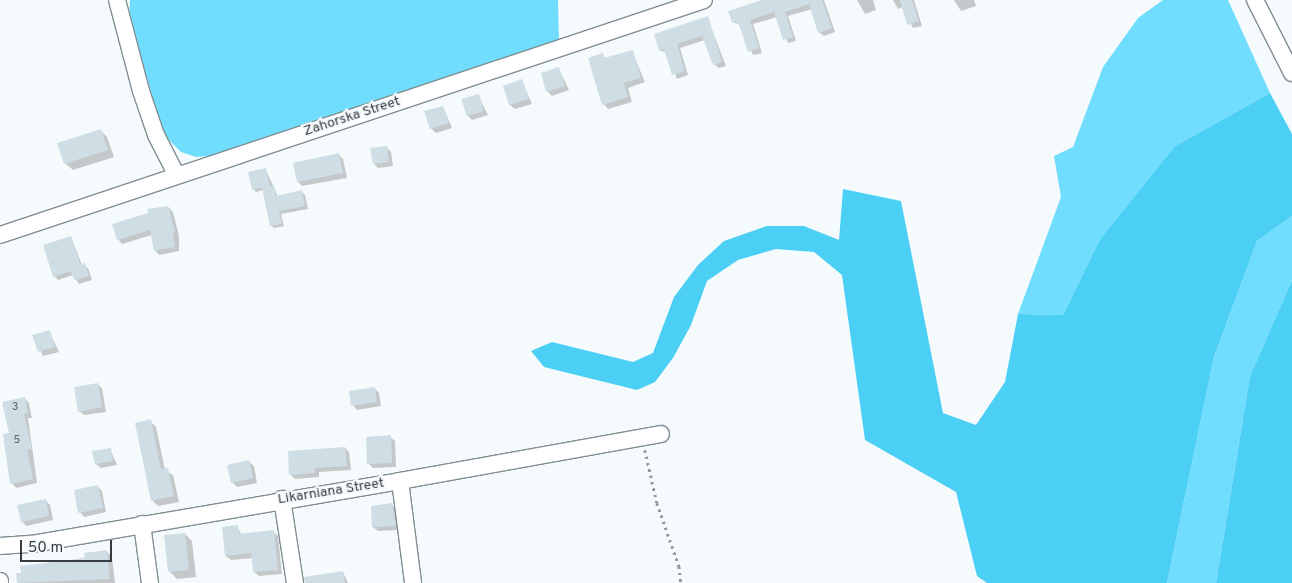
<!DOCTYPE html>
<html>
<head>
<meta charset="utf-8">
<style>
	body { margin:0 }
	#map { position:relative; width:1292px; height:583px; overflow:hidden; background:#f5fbfd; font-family:Overpass,sans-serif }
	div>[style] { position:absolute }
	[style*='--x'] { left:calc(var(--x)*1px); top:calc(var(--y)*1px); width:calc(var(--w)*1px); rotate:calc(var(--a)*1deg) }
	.green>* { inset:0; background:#70ddff }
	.forest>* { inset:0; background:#4ccff5 }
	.shadow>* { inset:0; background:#0003 }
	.building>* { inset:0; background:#cedee4 }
	.path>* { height:2.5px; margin-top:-1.25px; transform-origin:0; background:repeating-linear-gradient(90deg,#92989b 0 2.5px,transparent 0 6.5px) }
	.roads { filter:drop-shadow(1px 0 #808e94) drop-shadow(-1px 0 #808e94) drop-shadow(0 1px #808e94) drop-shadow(0 -1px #808e94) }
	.minor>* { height:16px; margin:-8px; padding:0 8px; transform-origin:8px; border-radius:8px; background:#fff }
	span { translate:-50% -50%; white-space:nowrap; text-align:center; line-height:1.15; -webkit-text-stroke:4.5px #f5fbfd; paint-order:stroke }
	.number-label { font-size:11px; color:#5c6468 }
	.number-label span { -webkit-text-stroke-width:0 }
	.street-label { font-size:14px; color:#363c3f }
	.scale { position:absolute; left:20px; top:540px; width:92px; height:22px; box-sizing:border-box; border:2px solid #363c3f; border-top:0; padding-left:6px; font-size:15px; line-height:18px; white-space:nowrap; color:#363c3f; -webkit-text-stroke:4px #f5fbfd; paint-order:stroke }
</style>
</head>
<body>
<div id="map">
	<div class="green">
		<i style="clip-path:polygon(130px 0,558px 0,559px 41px,218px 155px,196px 157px,181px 152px,166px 137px,161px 126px,129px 17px)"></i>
		<i style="clip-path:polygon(1163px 0,1228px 0,1270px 93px,1175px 146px,1100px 239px,1063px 315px,1018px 314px,1061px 197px,1054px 156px,1073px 147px,1103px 67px,1138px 18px)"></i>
		<i style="clip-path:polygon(1292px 216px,1292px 280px,1250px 376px,1216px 583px,1167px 583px,1214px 357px,1257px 241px)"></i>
	</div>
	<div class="forest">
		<i style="clip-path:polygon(1270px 93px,1292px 134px,1292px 216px,1257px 241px,1214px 357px,1167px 583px,987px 583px,977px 576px,956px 492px,865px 440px,842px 275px,814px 252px,776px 249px,738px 260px,707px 281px,691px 325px,673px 358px,655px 382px,637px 390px,544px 367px,531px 351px,552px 342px,633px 362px,653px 353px,674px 297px,698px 265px,724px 241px,767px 226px,804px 226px,839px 240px,843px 189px,901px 201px,943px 413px,976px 425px,1005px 382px,1018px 314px,1063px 315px,1100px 239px,1175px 146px)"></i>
		<i style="clip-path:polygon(1292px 280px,1292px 583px,1216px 583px,1250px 376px)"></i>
	</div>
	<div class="shadow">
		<i style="clip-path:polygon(765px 0,824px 0,835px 32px,824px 36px,819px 32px,812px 9px,788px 16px,796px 41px,788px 43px,777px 17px,753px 24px,762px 53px,753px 55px,740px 25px,733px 22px)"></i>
		<i style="clip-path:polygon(857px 0,873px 0,876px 10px,865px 14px)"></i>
		<i style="clip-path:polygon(893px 0,914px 0,922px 26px,913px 28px,903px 7px,898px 9px)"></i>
		<i style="clip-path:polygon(954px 0,974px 0,976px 6px,961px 11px)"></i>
		<i style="clip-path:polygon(707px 17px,726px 66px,719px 68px,714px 64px,705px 40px,680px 48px,688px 75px,677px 79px,667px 53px,660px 50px)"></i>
		<i style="clip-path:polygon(632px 51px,645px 82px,628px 88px,632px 102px,608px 109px,604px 104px,602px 55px,607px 59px)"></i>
		<i style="clip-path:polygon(559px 69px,569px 90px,552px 96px,547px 91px)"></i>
		<i style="clip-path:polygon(522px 81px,532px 104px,515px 109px,510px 105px)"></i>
		<i style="clip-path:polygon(478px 95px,488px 115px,472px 120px,468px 116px)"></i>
		<i style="clip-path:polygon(443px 107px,452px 128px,436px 133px,431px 128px)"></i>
		<i style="clip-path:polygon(100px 130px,107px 137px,114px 157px,73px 170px,65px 163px)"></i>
		<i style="clip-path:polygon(386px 147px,391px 152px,393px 166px,378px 168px,374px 164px)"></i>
		<i style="clip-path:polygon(338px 154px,343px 159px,347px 178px,302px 186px,298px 182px)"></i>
		<i style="clip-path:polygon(266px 170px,278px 197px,302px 192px,305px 195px,308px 209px,281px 214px,284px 226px,274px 228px,271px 225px,263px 190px,256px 192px,253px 189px)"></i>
		<i style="clip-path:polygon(168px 207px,173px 212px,179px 236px,179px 251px,159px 255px,155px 250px,152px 235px,122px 244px,118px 239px)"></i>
		<i style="clip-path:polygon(71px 237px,82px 265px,88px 268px,92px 280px,79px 284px,73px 275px,58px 280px,54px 276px)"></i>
		<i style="clip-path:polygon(49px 331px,59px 352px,43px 356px,34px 336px)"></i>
		<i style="clip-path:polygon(97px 384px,102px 388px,106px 412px,84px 415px,79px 411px)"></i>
		<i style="clip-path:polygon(374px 388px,379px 393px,381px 406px,357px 410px,353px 405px)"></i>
		<i style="clip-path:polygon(24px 398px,29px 403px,32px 418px,28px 418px,37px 483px,16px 488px,12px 483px,10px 434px)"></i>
		<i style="clip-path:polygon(150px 421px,156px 427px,165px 470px,173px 475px,179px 502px,158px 506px,152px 500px)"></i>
		<i style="clip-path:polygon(390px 437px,395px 441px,396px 467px,373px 468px,369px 464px)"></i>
		<i style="clip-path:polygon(345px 448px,349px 452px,351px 470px,319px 472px,319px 477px,295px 479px,290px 474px)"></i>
		<i style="clip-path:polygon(110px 449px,117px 465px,101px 468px,96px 464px)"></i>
		<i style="clip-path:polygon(249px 462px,254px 466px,257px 483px,237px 487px,232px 482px)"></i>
		<i style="clip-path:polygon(97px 486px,102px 491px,106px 512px,84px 517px,80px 512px)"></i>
		<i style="clip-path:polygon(45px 500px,50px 505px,53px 520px,26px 526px,22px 521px)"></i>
		<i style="clip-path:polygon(391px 504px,396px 509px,399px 530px,378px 531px,373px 527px)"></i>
		<i style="clip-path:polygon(237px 527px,242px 535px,273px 532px,278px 536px,282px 574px,259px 576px,254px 572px,253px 558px,231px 560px,226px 556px)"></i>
		<i style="clip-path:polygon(185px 534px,192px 541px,196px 577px,177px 579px,170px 572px)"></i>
		<i style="clip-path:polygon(107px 552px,112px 557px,115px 583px,18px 583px,17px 574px)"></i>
		<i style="clip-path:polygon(343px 572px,348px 583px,313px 583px)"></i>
	</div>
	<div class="building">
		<i style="clip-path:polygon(762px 0,822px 0,832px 28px,818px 33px,809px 4px,785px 12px,793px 37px,783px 40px,774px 12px,750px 20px,759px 48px,748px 52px,740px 27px,736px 21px,732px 23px,728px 11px)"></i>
		<i style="clip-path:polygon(900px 0,912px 0,919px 21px,907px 25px)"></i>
		<i style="clip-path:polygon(708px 16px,722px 62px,713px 65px,702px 36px,677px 44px,685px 71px,672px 75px,664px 49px,659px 51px,654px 34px)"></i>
		<i style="clip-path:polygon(633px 50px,641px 78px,624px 83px,628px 97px,602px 105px,588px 58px,603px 53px,604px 58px)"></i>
		<i style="clip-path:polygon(559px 67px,565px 86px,546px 92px,541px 73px)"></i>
		<i style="clip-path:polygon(522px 79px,529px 99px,509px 105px,503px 86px)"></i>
		<i style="clip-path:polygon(479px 94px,484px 111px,467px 116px,461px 99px)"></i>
		<i style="clip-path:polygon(443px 106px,449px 123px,430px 129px,424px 111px)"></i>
		<i style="clip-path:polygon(101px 129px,108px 150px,64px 164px,57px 143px)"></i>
		<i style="clip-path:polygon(387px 146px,389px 162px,373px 164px,370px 148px)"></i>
		<i style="clip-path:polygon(339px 153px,343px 173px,297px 182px,293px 163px)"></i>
		<i style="clip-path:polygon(266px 168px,270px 186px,274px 185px,276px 196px,302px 190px,305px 206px,279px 211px,282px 224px,270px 226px,262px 188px,252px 190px,248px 172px)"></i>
		<i style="clip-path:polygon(168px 206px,175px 232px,173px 232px,175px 247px,154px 251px,150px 230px,117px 240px,112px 224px,148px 213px,147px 209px)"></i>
		<i style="clip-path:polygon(71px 236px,80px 264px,85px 263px,89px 276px,74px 280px,71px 271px,53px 277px,43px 245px)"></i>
		<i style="clip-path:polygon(50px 330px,55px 347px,38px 352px,32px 335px)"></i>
		<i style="clip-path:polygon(98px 383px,102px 407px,78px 412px,74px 387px)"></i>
		<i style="clip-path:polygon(375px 387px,377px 402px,351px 406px,349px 391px)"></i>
		<i style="clip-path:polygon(25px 397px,28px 413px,24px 414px,32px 449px,27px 450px,33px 479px,10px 484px,3px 434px,9px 433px,2px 402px)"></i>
		<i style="clip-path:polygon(151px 419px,161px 469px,168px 468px,174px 496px,151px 501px,135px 423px)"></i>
		<i style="clip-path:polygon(391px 435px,392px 463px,367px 464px,366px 437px)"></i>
		<i style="clip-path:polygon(345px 447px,347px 466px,315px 468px,315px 473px,289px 475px,288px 451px)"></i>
		<i style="clip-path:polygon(111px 448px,113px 461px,95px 464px,92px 451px)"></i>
		<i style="clip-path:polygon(249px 460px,253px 478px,231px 483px,227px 465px)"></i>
		<i style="clip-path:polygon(98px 485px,103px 508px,78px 513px,74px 490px)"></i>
		<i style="clip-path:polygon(46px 499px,49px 516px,21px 522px,17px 505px)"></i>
		<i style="clip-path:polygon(392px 503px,396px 526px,372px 527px,371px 506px)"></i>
		<i style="clip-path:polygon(238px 525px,239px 534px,274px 530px,278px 570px,253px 572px,251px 553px,225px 556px,222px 527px)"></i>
		<i style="clip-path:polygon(185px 533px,189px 570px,168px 572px,164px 535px)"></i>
		<i style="clip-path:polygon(107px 550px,110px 579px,17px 583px,16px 573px,21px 573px,20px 566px,85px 558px,84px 553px)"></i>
		<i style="clip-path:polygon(343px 571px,345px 583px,305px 583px,304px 577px)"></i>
	</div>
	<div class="path">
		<i style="--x:645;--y:450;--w:54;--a:77.2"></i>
		<i style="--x:657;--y:503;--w:67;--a:70.8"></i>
		<i style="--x:679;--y:566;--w:17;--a:83"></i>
	</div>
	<div class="roads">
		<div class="minor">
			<i style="--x:117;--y:0;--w:94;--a:75.2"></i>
			<i style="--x:141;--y:91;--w:46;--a:71.2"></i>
			<i style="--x:156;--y:135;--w:44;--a:62.9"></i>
			<i style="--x:1255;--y:0;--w:82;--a:63.1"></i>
			<i style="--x:0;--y:235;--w:742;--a:-18.46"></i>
			<i style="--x:400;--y:481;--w:103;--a:82.7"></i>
			<i style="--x:282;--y:499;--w:85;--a:81.2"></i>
			<i style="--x:142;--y:524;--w:60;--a:82.3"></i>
			<i style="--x:0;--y:546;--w:32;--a:-4"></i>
			<i style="--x:32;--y:544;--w:373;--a:-9.7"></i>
			<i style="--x:400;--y:481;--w:265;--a:-10.2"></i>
			<i style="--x:0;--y:581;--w:2;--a:90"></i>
		</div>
	</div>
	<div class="number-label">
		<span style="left:15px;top:407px">3</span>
		<span style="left:17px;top:440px">5</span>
	</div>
	<div class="street-label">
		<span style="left:352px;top:117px;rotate:-18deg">Zahorska Street</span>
		<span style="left:331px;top:492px;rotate:-9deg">Likarniana Street</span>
	</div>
	<div class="scale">50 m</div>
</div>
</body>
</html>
